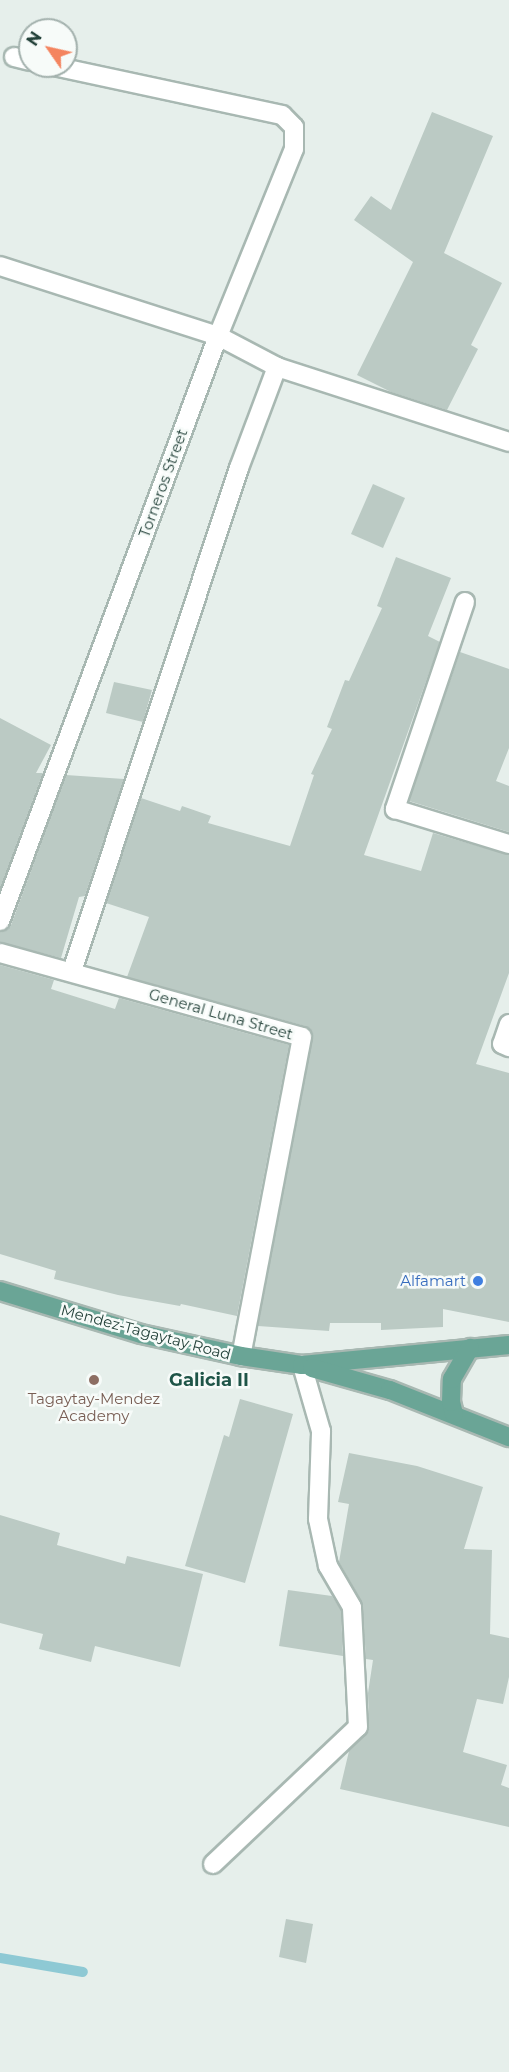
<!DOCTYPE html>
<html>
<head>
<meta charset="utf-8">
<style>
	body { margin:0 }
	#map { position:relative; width:509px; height:2072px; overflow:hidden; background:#e6efeb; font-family:Montserrat,sans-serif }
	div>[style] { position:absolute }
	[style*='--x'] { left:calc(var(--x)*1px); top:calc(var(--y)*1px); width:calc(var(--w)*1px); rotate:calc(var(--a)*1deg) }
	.stream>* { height:10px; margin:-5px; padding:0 5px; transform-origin:5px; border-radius:5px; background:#8ec9d4 }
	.building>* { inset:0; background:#bbcac4 }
	.roads { filter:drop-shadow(2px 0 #a8b8b2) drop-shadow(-2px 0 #a8b8b2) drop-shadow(0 2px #a8b8b2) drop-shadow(0 -2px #a8b8b2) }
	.minor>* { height:18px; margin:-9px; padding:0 9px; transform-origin:9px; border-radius:9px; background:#fff }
	.major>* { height:18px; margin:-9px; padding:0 9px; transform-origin:9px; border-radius:9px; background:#6aa596 }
	.dots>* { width:16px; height:16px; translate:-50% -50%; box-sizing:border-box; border:3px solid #f7fbf9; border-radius:50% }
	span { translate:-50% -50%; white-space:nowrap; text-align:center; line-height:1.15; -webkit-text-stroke:5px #f7fbf9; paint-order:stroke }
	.street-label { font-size:15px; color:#24423a }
	.shop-label { font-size:15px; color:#366cbe }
	.right { translate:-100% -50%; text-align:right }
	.education-label { font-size:15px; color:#785e54 }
	.quarter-label { font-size:18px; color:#1f5548; font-weight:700 }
	.north { position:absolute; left:18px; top:18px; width:60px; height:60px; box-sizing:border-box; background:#f7fbf9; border:2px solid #a3b1ad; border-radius:50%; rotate:304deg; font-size:16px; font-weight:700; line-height:24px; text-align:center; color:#24423a }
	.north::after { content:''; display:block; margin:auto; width:21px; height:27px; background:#f4845f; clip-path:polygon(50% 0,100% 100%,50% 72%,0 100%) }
</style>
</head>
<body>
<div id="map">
	<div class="stream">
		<i style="--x:0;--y:1958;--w:84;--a:9.6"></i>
	</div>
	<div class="building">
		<i style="clip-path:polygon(432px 112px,493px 136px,444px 253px,502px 283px,471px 345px,478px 349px,447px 410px,391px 392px,357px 375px,413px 262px,354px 220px,371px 196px,391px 210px)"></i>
		<i style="clip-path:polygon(373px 484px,405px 498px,383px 548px,351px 534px)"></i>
		<i style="clip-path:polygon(396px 557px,451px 578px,428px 636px,440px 642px,364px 855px,421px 871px,433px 833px,509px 855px,509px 973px,476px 1064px,509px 1073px,509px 1322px,443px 1309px,443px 1327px,381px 1330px,381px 1323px,330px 1323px,329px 1331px,258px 1326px,312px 1033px,305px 1026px,127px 977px,149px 917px,106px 903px,141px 798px,180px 811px,182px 806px,211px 816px,208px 823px,290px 846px,314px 775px,311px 774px,332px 729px,327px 727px,345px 680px,349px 681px,382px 608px,377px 606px)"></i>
		<i style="clip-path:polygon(460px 652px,509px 669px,509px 748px,496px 781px,509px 786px,509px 832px,409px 801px)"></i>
		<i style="clip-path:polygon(114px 682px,152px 690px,143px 722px,106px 713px)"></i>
		<i style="clip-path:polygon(0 718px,51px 745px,36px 773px,43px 773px,0 889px)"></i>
		<i style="clip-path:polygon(66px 775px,124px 779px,85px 896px,79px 897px,61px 958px,0 942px,0 932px,11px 925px)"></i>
		<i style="clip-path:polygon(0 965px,54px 980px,51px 989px,115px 1009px,119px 998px,289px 1045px,237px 1316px,181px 1304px,180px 1306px,118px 1295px,54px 1279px,56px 1271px,0 1254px)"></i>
		<i style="clip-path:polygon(240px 1399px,293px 1414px,245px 1583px,185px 1566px,224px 1435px,229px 1437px)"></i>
		<i style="clip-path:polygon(349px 1453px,417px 1466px,483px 1487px,464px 1549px,492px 1550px,490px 1634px,509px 1638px,509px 1677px,503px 1704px,477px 1699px,463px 1752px,507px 1765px,501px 1785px,509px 1788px,509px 1827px,340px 1789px,349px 1751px,369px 1731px,368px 1693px,373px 1660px,366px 1659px,362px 1602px,339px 1562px,349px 1504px,338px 1502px)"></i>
		<i style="clip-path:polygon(0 1515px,60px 1533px,57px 1545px,125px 1564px,127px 1556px,203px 1574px,180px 1667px,95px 1646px,91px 1662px,39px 1649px,43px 1634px,0 1623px)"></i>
		<i style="clip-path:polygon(288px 1590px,332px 1596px,341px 1610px,343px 1656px,279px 1646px)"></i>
		<i style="clip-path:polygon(286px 1919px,313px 1924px,306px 1963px,279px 1957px)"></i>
	</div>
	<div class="roads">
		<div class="minor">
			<i style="--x:14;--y:57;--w:16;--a:14"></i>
			<i style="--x:0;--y:266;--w:229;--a:17.8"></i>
			<i style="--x:218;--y:336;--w:202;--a:-67.9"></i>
			<i style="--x:294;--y:149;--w:22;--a:-90"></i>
			<i style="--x:294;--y:127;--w:17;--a:-135"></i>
			<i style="--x:282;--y:115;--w:233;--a:-167.9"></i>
			<i style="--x:465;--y:602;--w:219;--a:108.7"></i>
			<i style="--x:395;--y:809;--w:119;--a:17.1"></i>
			<i style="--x:0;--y:921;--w:624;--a:-69.56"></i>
			<i style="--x:218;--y:336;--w:67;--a:27.7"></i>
			<i style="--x:277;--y:367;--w:244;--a:17.9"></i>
			<i style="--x:0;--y:953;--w:313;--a:15.5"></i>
			<i style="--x:302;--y:1037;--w:325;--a:100.8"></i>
			<i style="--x:72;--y:971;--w:530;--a:-71.63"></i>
			<i style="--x:239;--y:468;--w:108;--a:-69.4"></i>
			<i style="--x:509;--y:1024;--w:21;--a:109"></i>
			<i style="--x:502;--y:1044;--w:8;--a:23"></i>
			<i style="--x:213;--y:1864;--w:199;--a:-43.4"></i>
			<i style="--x:358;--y:1727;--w:120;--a:-92.9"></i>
			<i style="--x:352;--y:1607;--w:48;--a:-120.3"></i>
			<i style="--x:328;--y:1566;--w:48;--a:-102"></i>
			<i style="--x:318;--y:1519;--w:88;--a:-88"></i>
			<i style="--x:321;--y:1431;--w:69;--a:-106.1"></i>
		</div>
		<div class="major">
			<i style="--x:0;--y:1291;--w:147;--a:17"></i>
			<i style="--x:141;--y:1334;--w:102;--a:12.4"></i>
			<i style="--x:241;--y:1356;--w:62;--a:8.4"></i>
			<i style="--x:302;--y:1365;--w:208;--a:-5.5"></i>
			<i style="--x:312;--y:1368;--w:81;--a:15.8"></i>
			<i style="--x:390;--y:1390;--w:128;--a:21.6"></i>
			<i style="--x:454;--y:1414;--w:12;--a:-104"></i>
			<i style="--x:451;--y:1402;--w:23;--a:-88"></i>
			<i style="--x:452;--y:1379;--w:36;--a:-60"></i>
		</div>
	</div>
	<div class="dots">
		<i style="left:478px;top:1281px;background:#3f7fe0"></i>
		<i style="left:94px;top:1380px;background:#8d6e63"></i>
	</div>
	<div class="street-label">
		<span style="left:163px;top:483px;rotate:-70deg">Torneros Street</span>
		<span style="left:221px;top:1014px;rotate:16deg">General Luna Street</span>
		<span style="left:146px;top:1332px;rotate:15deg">Mendez-Tagaytay Road</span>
	</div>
	<div class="shop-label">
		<span class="right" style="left:466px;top:1281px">Alfamart</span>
	</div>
	<div class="education-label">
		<span style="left:94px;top:1407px">Tagaytay-Mendez<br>Academy</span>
	</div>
	<div class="quarter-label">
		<span style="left:209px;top:1380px">Galicia II</span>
	</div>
	<div class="north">N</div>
</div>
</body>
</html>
